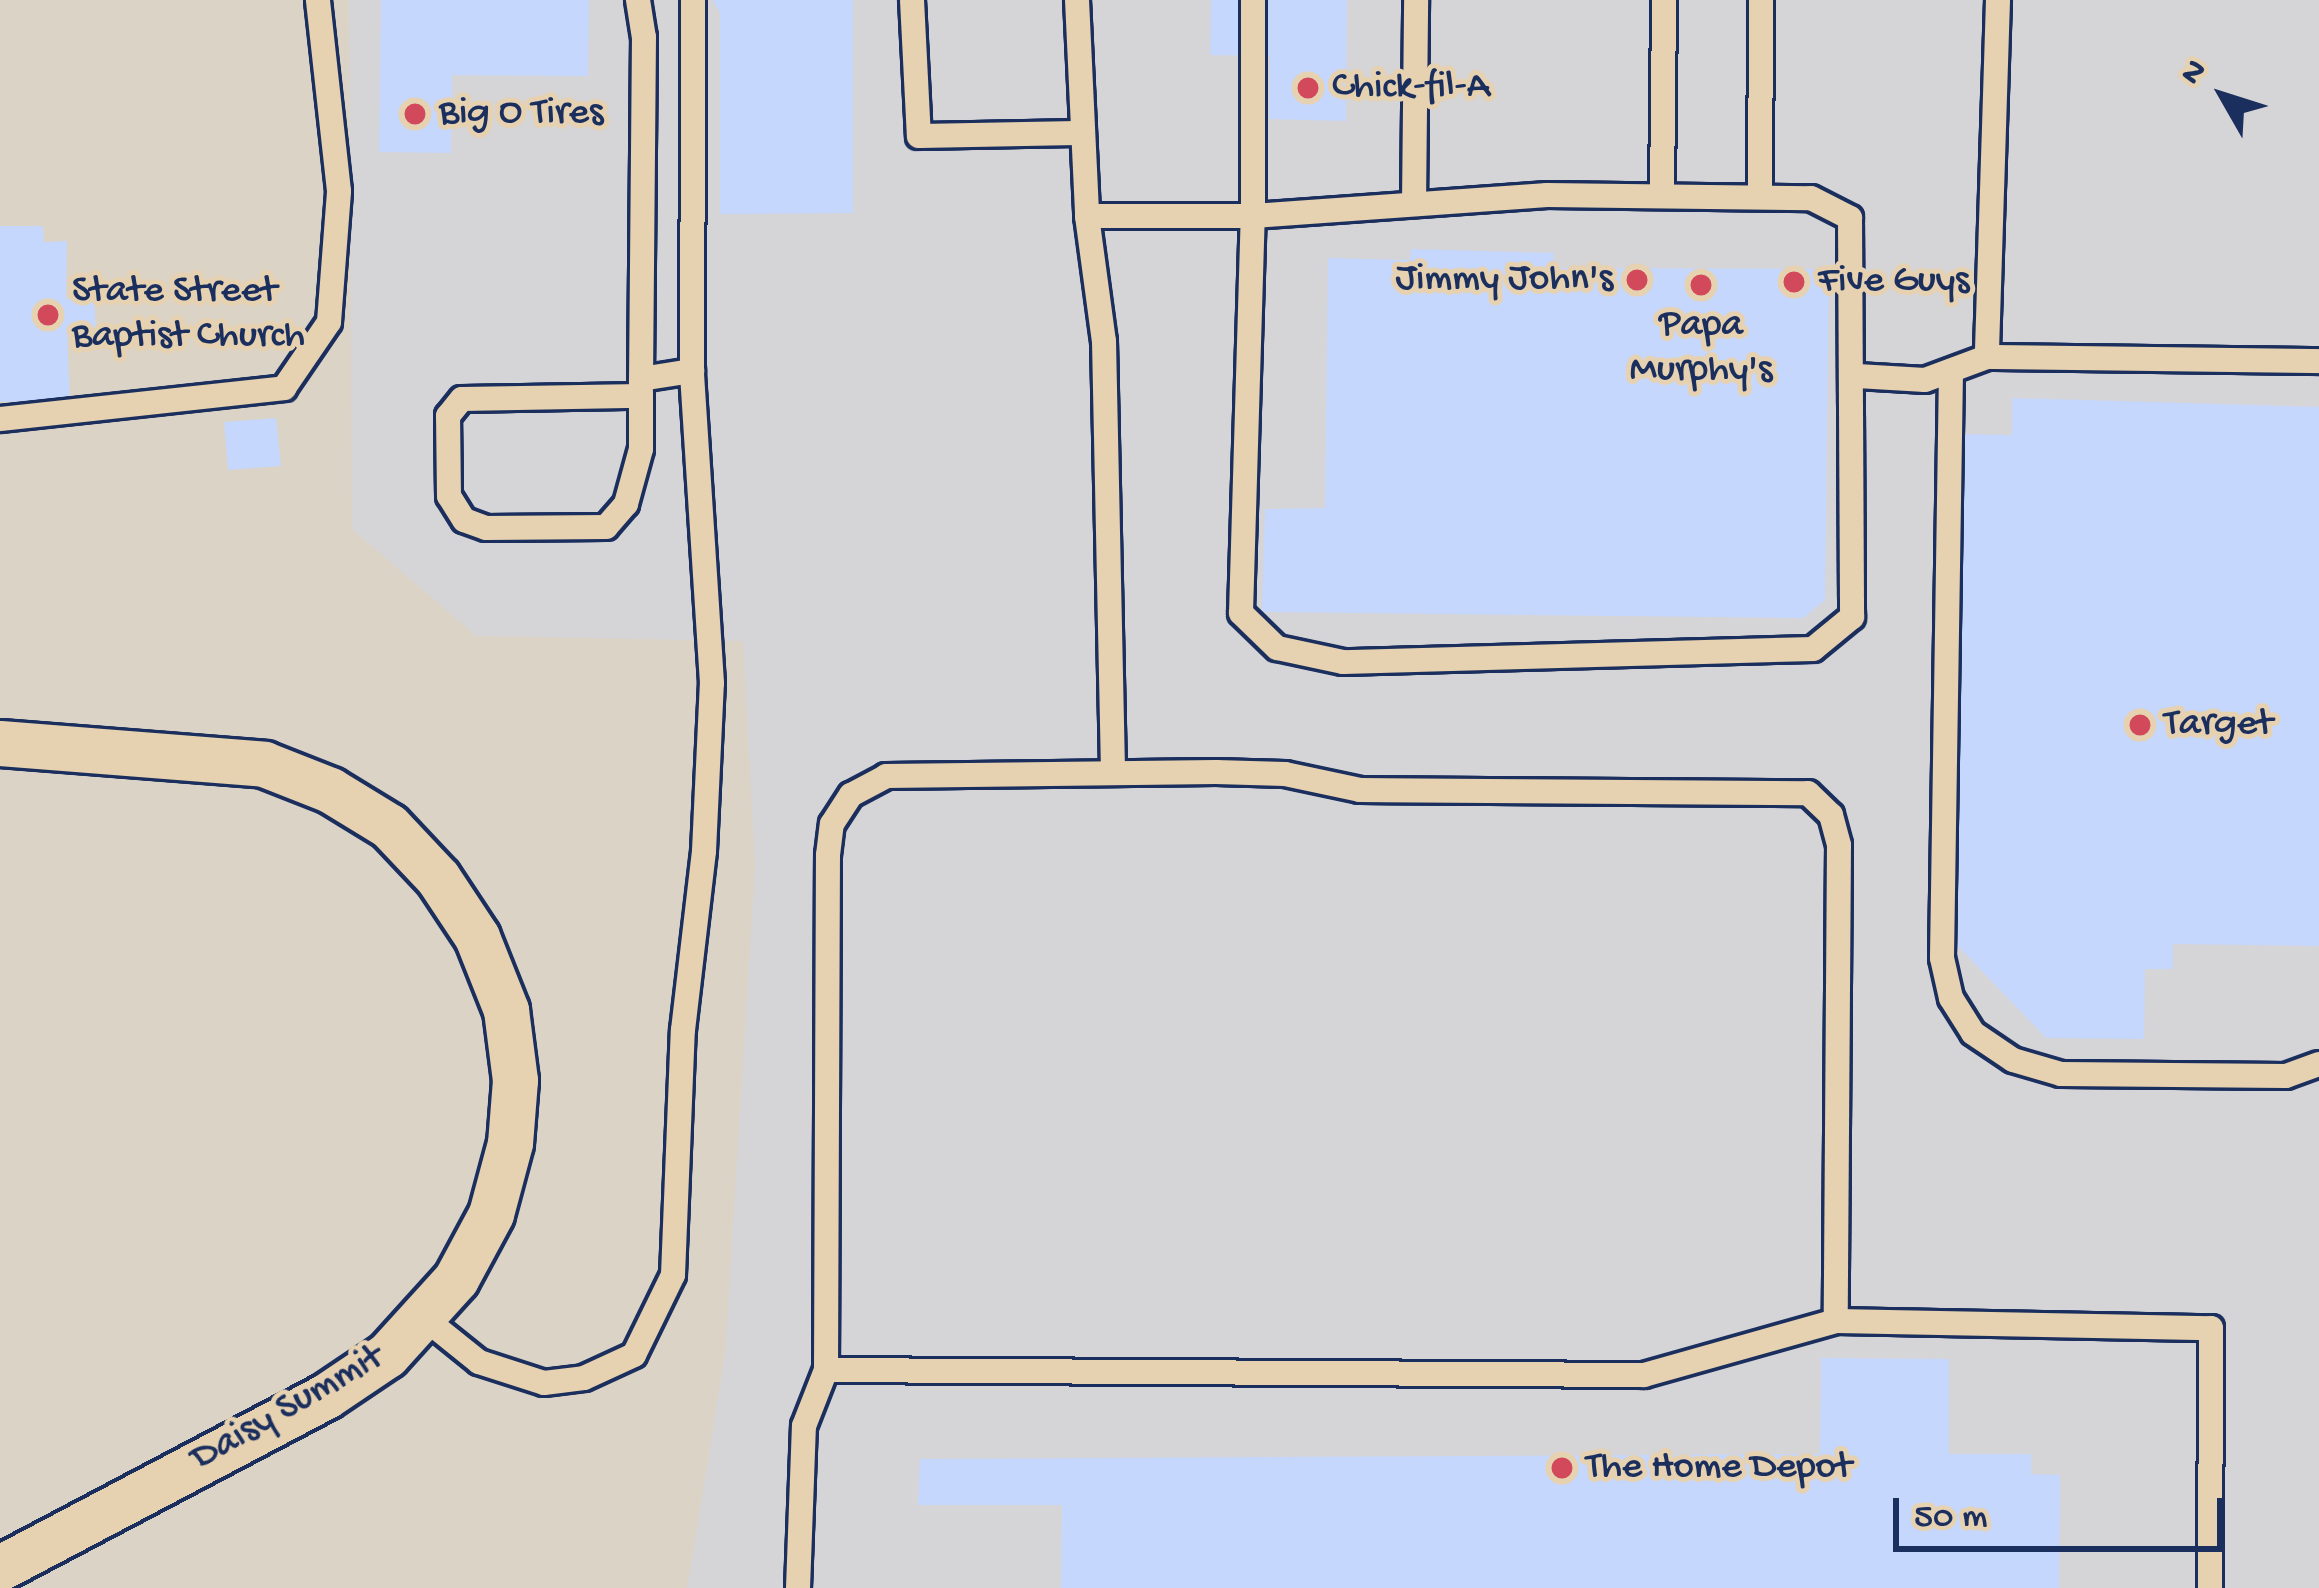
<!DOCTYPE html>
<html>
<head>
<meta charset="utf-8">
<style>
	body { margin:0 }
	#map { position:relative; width:2319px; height:1588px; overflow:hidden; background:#dcd3c7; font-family:"Gochi Hand",sans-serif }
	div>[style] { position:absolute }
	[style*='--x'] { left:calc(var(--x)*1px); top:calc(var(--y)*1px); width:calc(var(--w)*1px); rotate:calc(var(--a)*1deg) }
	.built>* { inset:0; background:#d5d4d7 }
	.building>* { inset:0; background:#c5d7fd }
	.roads { filter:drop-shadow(3px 0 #1b2f5e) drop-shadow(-3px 0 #1b2f5e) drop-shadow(0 3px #1b2f5e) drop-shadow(0 -3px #1b2f5e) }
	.service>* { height:24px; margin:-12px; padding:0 12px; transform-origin:12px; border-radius:12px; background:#e6d1b0 }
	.minor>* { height:45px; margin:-22.5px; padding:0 22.5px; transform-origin:22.5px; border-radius:22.5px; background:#e6d1b0 }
	.dots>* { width:33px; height:33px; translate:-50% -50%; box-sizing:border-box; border:6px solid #e6d1b0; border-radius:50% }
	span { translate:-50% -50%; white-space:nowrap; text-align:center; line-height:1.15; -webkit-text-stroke:10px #e6d1b0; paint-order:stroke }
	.poi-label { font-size:39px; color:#1b2f5e }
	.left { translate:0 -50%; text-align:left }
	.right { translate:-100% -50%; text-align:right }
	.street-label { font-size:39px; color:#1b2f5e }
	.north { position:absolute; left:2163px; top:36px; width:120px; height:120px; -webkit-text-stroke:9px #e6d1b0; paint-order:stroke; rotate:309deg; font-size:33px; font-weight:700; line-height:48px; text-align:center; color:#1b2f5e }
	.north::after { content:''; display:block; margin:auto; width:42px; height:54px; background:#1b2f5e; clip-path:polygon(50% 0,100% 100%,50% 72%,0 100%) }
	.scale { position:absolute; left:1893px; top:1498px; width:330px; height:54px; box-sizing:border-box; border:6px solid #1b2f5e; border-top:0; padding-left:15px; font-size:36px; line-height:42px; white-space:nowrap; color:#1b2f5e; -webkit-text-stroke:9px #e6d1b0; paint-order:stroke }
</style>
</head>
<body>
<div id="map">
	<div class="built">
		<i style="clip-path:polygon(349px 0,2319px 0,2319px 1588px,687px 1588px,725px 1355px,755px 866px,743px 641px,476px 636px,352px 529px)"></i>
	</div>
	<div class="building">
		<i style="clip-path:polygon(381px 0,589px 0,588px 76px,452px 75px,451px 153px,379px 152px)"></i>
		<i style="clip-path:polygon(713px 0,853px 0,853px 213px,720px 214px,720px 13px)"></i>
		<i style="clip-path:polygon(1211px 0,1347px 0,1346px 121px,1269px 119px,1270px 56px,1210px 55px)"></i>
		<i style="clip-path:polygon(0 226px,43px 226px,44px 242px,67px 241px,66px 299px,94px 299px,96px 331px,67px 331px,70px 401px,0 402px)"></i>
		<i style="clip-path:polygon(1411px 249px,1554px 253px,1553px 268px,1829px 269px,1825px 600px,1803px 618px,1262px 612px,1265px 509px,1325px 508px,1328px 258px,1410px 260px)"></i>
		<i style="clip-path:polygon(2012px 398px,2319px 407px,2319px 946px,2173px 944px,2173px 969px,2145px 969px,2144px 1039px,2046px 1038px,1958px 946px,1964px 434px,2012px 435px)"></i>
		<i style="clip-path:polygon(276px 418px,281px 466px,228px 470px,224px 422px)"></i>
		<i style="clip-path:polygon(1821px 1358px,1949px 1359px,1949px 1454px,2031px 1454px,2031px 1474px,2060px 1475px,2059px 1588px,1061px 1588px,1062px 1505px,918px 1505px,920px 1459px,1820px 1454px)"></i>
	</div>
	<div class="roads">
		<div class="service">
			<i style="--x:638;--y:0;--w:37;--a:81"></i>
			<i style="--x:644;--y:37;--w:359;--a:90.5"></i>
			<i style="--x:641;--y:396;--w:53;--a:90"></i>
			<i style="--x:641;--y:449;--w:57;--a:105.3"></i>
			<i style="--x:626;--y:504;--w:30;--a:131"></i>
			<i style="--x:606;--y:527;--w:120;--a:179.5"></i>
			<i style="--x:486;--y:528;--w:23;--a:-160"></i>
			<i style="--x:464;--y:520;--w:28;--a:-122"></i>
			<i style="--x:449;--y:496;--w:80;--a:-90.7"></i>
			<i style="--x:448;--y:416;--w:22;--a:-51"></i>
			<i style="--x:462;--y:399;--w:179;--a:-1"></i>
			<i style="--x:912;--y:0;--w:136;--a:87.1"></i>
			<i style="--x:919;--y:136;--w:159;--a:-1.1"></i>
			<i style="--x:1077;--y:0;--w:216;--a:87.3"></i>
			<i style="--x:1087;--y:216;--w:166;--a:0"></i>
			<i style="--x:1253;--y:216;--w:295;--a:-4.1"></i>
			<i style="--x:1547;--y:195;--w:264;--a:0.7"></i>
			<i style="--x:1811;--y:198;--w:44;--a:27.1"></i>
			<i style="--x:1850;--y:218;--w:399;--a:89.7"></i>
			<i style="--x:1852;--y:617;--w:50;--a:140.6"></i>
			<i style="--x:1813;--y:649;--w:470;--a:178.4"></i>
			<i style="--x:1343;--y:662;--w:67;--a:-168"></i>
			<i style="--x:1277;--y:648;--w:50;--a:-135.8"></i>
			<i style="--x:1241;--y:613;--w:397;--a:-88.3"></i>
			<i style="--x:1253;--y:216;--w:216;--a:-90"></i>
			<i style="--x:1998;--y:0;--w:357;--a:91.8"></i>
			<i style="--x:1987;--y:357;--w:332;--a:0.7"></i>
			<i style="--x:1662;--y:196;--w:196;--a:-89.4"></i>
			<i style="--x:1760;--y:197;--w:197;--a:-89.7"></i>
			<i style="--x:1414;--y:204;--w:204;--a:-89.4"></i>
			<i style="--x:1087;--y:216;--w:126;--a:82.3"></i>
			<i style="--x:1104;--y:341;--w:431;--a:88.8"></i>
			<i style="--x:1951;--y:371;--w:587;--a:90.88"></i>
			<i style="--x:1942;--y:958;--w:41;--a:77.3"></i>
			<i style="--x:1951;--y:998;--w:41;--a:57.8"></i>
			<i style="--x:1973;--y:1033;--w:48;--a:34"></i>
			<i style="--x:2013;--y:1060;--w:50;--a:16.3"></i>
			<i style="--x:2061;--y:1074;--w:225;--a:0.5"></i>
			<i style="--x:2286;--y:1076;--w:35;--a:-20"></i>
			<i style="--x:1857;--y:376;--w:68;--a:3.4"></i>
			<i style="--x:1925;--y:380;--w:66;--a:-20.4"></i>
			<i style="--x:641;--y:379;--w:52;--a:-8.9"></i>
			<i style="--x:0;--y:419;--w:286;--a:-6.2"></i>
			<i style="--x:284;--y:388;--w:80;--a:-55.7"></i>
			<i style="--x:329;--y:322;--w:131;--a:-85.6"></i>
			<i style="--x:339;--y:191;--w:192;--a:-96.3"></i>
			<i style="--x:423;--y:1317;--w:72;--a:38.8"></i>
			<i style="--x:479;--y:1362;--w:68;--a:17.9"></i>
			<i style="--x:544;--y:1383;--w:40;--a:-7.1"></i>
			<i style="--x:584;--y:1378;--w:55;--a:-24.7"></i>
			<i style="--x:634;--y:1355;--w:89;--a:-64"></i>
			<i style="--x:673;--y:1275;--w:245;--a:-87.7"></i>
			<i style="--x:683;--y:1030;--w:180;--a:-83.3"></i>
			<i style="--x:704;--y:851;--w:168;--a:-87.3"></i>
			<i style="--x:712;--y:683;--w:313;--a:-93.7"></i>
			<i style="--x:692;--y:371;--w:371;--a:-89.8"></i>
			<i style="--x:826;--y:1370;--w:818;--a:0.35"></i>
			<i style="--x:1644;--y:1375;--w:199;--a:-15.7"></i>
			<i style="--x:1836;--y:1321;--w:375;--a:1.1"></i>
			<i style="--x:2211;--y:1328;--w:260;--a:90.2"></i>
			<i style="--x:798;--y:1588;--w:162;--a:-87.9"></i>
			<i style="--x:804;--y:1426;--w:60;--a:-68.6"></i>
			<i style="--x:826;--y:1370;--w:515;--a:-89.78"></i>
			<i style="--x:828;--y:855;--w:31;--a:-83"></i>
			<i style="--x:832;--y:824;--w:35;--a:-57"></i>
			<i style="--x:851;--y:795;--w:40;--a:-28"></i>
			<i style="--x:886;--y:776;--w:330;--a:-0.7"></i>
			<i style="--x:1216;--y:772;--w:69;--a:1.7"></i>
			<i style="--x:1285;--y:774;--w:77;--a:12"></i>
			<i style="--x:1360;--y:790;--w:448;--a:0.4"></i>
			<i style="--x:1808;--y:793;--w:32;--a:44"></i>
			<i style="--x:1831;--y:815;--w:31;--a:75"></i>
			<i style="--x:1839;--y:845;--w:476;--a:90.4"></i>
		</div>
		<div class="minor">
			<i style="--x:0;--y:743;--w:265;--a:4.5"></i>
			<i style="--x:264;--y:764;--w:71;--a:21.5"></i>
			<i style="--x:330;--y:790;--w:69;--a:31.4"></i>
			<i style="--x:389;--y:826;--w:71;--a:46.7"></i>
			<i style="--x:438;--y:878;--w:71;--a:56.5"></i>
			<i style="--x:477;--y:937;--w:79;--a:68.3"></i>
			<i style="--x:506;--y:1010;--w:71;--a:82.7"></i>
			<i style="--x:515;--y:1080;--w:63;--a:94.5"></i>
			<i style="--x:510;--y:1143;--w:73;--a:105"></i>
			<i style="--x:491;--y:1214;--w:74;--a:118.3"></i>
			<i style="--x:456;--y:1279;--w:103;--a:132.2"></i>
			<i style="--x:387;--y:1355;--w:73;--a:146.1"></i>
			<i style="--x:326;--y:1396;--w:369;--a:152.2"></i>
		</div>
	</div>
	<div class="dots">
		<i style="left:1308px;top:88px;background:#d1495b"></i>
		<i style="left:415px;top:114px;background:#d1495b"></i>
		<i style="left:1637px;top:280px;background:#d1495b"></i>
		<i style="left:1794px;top:282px;background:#d1495b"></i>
		<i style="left:1701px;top:285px;background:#d1495b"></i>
		<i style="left:48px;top:315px;background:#d1495b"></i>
		<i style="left:2140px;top:725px;background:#d1495b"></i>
		<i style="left:1562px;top:1468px;background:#d1495b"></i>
	</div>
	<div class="poi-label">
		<span class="left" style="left:1332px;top:88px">Chick-fil-A</span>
		<span class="left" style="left:439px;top:114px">Big O Tires</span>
		<span class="right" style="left:1613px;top:280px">Jimmy John's</span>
		<span class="left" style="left:1818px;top:282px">Five Guys</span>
		<span class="left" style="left:72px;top:315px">State Street<br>Baptist Church</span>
		<span style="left:1701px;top:349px">Papa<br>Murphy's</span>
		<span class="left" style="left:2164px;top:725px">Target</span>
		<span class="left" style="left:1586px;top:1468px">The Home Depot</span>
	</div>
	<div class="street-label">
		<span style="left:288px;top:1409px;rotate:-30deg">Daisy Summit</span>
	</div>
	<div class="north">N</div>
	<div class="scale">50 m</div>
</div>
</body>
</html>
